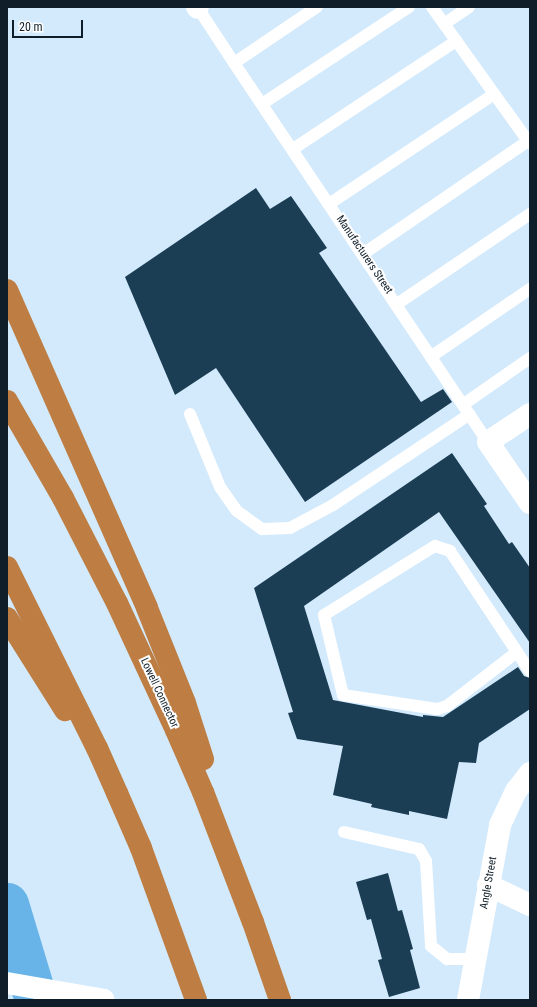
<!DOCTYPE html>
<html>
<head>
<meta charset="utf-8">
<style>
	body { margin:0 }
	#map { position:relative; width:537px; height:1007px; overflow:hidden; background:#d3eafc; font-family:"Roboto Condensed",sans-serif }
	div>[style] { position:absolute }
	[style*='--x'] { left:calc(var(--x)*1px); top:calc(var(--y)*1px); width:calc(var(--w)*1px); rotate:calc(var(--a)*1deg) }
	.river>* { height:43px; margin:-21.5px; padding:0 21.5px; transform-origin:21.5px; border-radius:21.5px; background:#68b3e8 }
	.building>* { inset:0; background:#1b3e55 }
	.lane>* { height:12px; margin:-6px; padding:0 6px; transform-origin:6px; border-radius:6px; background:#fff }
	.street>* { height:22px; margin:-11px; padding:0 11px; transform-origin:11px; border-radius:11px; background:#fff }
	.secondary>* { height:22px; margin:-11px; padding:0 11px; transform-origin:11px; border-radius:11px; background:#fff }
	.highway>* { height:22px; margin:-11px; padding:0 11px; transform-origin:11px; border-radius:11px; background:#be7e43 }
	span { translate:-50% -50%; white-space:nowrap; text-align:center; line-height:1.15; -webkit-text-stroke:4px #fff; paint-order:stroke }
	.street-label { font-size:11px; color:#0f1e28 }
	.frame { position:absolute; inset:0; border:8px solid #0f1e28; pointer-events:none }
	.scale { position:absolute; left:12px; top:20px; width:71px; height:18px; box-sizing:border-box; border:2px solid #0f1e28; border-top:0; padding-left:5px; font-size:12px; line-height:14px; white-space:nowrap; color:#0f1e28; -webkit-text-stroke:3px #fff; paint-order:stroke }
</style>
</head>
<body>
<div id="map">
	<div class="river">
		<i style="--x:7;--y:904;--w:100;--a:73.2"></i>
	</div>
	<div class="building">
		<i style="clip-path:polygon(256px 188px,270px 209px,291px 196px,327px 248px,319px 253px,421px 402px,443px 389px,452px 402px,305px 502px,216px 368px,175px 395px,125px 277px)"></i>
		<i style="clip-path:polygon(452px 453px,487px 504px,484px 506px,509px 544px,512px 542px,530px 568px,530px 643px,439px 512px,304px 606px,333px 700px,423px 717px,423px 715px,443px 717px,518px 667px,524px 676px,530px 678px,530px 709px,479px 743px,476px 763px,459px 762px,447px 819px,409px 811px,409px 815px,371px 807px,372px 804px,333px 795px,343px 746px,297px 739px,288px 713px,293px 712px,254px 588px)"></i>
		<i style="clip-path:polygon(388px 873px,398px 911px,402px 910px,413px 949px,410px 950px,420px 988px,389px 997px,378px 960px,382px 959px,371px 919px,367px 920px,356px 882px)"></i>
	</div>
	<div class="lane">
		<i style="--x:200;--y:7;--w:2;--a:153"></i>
		<i style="--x:198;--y:8;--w:66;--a:56.8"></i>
		<i style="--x:234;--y:63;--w:456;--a:56.2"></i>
		<i style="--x:432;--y:7;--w:168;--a:54.4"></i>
		<i style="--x:444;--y:24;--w:30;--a:-34"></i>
		<i style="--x:234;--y:63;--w:100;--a:-34"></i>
		<i style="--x:262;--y:104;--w:176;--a:-33.4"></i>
		<i style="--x:293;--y:149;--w:196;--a:-33.5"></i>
		<i style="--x:329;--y:204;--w:198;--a:-33.7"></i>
		<i style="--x:363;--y:254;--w:200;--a:-34.4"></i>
		<i style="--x:397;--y:304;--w:161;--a:-34.1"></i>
		<i style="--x:432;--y:356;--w:119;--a:-34.4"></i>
		<i style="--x:464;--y:404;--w:80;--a:-34.9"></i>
		<i style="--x:190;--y:414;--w:79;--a:67.7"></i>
		<i style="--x:220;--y:487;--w:29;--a:55"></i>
		<i style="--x:237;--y:511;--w:31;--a:36"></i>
		<i style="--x:262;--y:529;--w:28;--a:-2"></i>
		<i style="--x:290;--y:528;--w:49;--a:-28.1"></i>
		<i style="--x:333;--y:505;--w:164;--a:-33.6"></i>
		<i style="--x:517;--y:652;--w:88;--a:142.4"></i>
		<i style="--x:447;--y:706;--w:10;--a:163"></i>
		<i style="--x:437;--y:709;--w:95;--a:-171.5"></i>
		<i style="--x:343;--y:695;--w:82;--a:-103.4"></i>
		<i style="--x:324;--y:615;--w:131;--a:-31.9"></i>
		<i style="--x:435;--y:546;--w:16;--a:18"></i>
		<i style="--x:450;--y:551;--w:121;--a:56.4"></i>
		<i style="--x:517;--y:652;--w:23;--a:56"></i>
		<i style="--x:344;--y:832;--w:77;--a:12.8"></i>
		<i style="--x:419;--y:849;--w:14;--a:60"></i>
		<i style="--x:426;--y:861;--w:85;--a:86.6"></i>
		<i style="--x:431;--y:946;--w:21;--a:39"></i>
		<i style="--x:447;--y:959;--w:29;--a:0"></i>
	</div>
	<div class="street">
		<i style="--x:197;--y:7;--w:1;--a:45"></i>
		<i style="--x:530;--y:414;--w:50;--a:146.3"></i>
		<i style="--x:488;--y:442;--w:74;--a:55.5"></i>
		<i style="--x:488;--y:885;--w:47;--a:25.5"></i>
		<i style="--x:468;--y:1000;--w:178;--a:-79.6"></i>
		<i style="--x:500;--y:825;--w:38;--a:-65"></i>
		<i style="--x:516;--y:791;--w:23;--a:-52"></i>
	</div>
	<div class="secondary">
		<i style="--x:7;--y:983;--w:98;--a:9.9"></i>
	</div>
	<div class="highway">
		<i style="--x:7;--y:290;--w:347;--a:66.2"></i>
		<i style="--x:147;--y:608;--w:102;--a:68.2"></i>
		<i style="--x:185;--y:703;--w:59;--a:72.2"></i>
		<i style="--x:7;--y:401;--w:112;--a:60"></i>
		<i style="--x:63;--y:498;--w:118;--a:62.8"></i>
		<i style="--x:117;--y:603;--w:140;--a:65.1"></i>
		<i style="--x:176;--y:730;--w:68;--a:66.5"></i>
		<i style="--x:203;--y:792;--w:139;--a:69"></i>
		<i style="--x:253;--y:922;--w:83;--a:70.9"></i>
		<i style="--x:7;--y:567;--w:202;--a:63.6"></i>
		<i style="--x:97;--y:748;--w:49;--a:66"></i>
		<i style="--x:117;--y:793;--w:60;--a:66.4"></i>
		<i style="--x:141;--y:848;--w:162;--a:70.1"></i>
		<i style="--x:7;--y:618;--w:109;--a:57.8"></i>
	</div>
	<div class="street-label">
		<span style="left:364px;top:255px;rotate:56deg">Manufacturers Street</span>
		<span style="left:159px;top:693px;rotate:65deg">Lowell Connector</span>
		<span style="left:489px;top:883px;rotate:-80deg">Angle Street</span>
	</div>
	<div class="frame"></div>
	<div class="scale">20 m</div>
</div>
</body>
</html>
